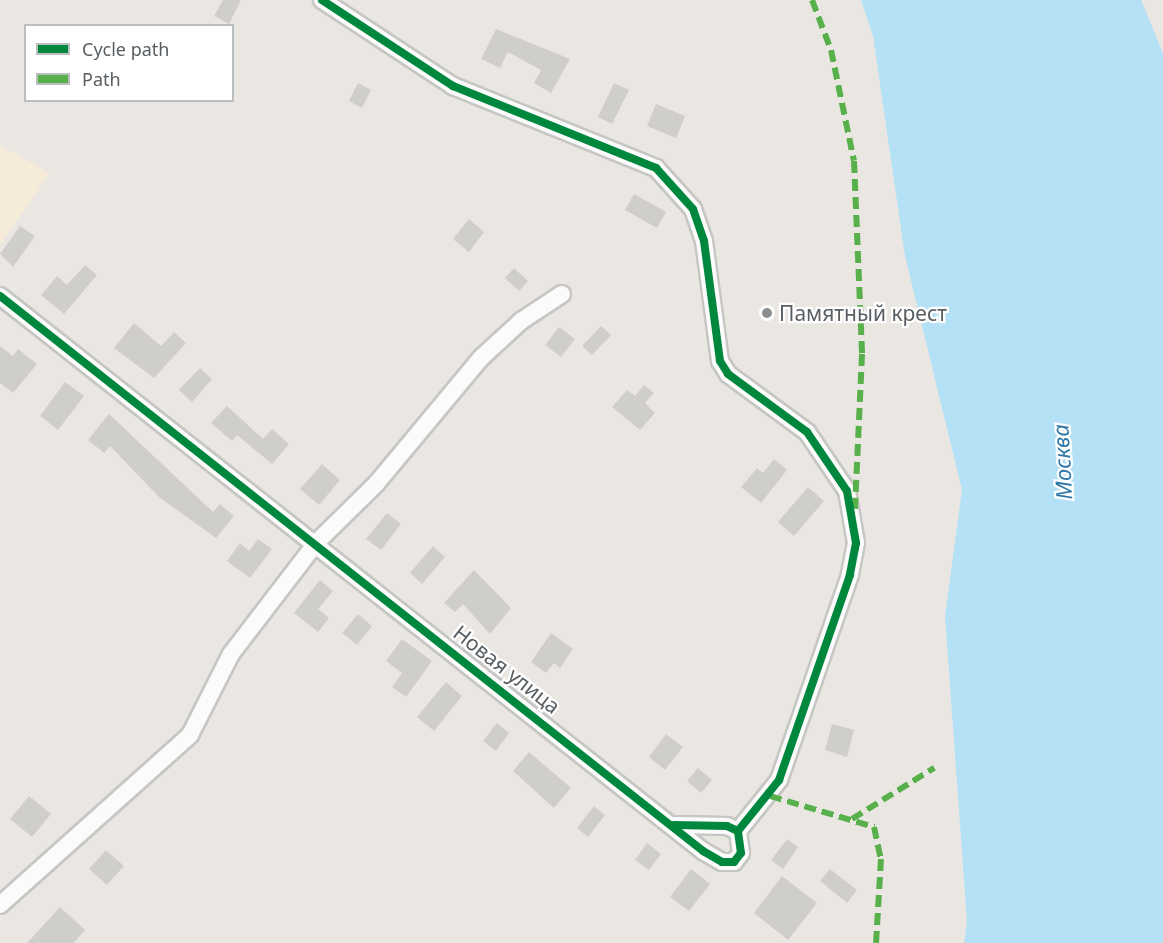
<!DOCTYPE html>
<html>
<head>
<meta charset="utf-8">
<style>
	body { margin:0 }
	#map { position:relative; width:1163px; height:943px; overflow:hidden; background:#eae7e2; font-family:"Noto Sans",sans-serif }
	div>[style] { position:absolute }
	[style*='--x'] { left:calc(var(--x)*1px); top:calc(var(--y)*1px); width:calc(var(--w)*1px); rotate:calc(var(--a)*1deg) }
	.commercial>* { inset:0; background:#f6ebd9 }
	.water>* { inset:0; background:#b4e1f6 }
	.building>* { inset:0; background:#d0cecb }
	.roads { filter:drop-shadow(2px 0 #c6c6c5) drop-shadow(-2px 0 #c6c6c5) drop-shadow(0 2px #c6c6c5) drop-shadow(0 -2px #c6c6c5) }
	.minor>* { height:16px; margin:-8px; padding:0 8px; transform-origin:8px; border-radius:8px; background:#fcfbfb }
	.quiet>* { height:6px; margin-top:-3px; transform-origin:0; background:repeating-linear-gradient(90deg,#58b04a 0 12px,transparent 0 18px) }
	.cycleway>* { height:8px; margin:-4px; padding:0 4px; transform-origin:4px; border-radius:4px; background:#00873e }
	.dots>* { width:16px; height:16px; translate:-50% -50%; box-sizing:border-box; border:3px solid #fff; border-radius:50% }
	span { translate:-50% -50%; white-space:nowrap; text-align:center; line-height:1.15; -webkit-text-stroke:4.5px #fff; paint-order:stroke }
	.poi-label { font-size:21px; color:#585e62 }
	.left { translate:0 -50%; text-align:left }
	.street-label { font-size:21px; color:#585e62 }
	.water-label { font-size:22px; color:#2e77a7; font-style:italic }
	.legend { position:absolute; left:24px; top:24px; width:210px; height:78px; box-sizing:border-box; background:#fff; border:2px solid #bcbfc0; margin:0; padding:8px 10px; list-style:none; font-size:18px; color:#585e62 }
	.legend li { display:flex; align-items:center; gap:12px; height:30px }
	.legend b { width:30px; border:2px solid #bcbfc0 }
</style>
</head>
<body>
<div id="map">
	<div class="commercial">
		<i style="clip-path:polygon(0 146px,50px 173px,0 245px)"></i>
	</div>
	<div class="water">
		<i style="clip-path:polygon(861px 0,1141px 0,1163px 53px,1163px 943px,964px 943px,967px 922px,945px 616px,962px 490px,905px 256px,873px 36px)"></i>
	</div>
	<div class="building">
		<i style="clip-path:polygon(223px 0,241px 0,229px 24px,214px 16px)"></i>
		<i style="clip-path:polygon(496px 29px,570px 59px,551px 93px,534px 83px,541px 70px,508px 52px,500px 68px,481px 59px)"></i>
		<i style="clip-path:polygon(358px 83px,371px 90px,362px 108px,349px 101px)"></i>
		<i style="clip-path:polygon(614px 83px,629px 90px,612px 124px,598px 117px)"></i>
		<i style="clip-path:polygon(656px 104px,685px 116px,676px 138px,647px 126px)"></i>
		<i style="clip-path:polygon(634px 194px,666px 212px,657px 228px,625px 210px)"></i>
		<i style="clip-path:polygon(469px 219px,484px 232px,469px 252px,453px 239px)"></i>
		<i style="clip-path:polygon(20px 226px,35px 236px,13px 267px,0 254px)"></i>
		<i style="clip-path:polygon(85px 265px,97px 275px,64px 314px,41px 295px,57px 276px,67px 285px)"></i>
		<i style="clip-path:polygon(514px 268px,528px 281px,519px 291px,505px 278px)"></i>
		<i style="clip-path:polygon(134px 323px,161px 346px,174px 332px,186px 343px,154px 378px,114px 348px)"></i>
		<i style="clip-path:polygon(601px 326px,611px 335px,592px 355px,582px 346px)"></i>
		<i style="clip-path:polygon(559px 327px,575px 339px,561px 357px,545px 345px)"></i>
		<i style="clip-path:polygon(0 346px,13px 356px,18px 349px,37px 364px,13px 393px,0 383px)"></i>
		<i style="clip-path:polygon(200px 368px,212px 379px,192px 402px,179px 390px)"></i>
		<i style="clip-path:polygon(65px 382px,84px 396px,58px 430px,40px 416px)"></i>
		<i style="clip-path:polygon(644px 385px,654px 393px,645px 403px,655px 413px,640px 430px,612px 407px,627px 390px,635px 396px)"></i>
		<i style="clip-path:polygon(227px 406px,263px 439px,272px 429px,289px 444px,272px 464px,237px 435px,232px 441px,211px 423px)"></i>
		<i style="clip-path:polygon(109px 414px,213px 512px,220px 504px,234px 516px,216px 538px,159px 497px,110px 446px,104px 453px,88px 440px)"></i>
		<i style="clip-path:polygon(774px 459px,787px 470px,761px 503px,741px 487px,757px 468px,763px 473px)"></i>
		<i style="clip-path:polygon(322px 464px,340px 480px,319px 505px,300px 489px)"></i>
		<i style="clip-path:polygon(808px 487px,824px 501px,794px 536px,778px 522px)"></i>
		<i style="clip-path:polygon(387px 513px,401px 524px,381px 550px,366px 539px)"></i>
		<i style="clip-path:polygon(258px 539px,272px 549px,250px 578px,227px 561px,240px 543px,249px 551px)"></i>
		<i style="clip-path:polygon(433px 546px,445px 557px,422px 584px,410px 573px)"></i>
		<i style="clip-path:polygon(474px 570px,511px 608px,490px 634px,463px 604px,455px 612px,444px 603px)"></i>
		<i style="clip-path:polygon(320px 580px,333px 591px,318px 609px,329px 618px,318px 632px,294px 613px)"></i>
		<i style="clip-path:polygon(358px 614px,372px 626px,357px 645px,342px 633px)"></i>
		<i style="clip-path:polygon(551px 633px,573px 649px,560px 668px,554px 663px,546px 673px,531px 662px)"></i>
		<i style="clip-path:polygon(402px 639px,432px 661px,406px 697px,392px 687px,402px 673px,386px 661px)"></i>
		<i style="clip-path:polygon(446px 682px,462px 696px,434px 731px,417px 717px)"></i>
		<i style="clip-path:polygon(497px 723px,509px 733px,496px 751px,483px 741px)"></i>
		<i style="clip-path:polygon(832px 724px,854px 730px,847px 757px,825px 750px)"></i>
		<i style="clip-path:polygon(666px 734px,683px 747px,665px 770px,649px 757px)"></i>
		<i style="clip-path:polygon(529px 752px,571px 788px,554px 808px,513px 771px)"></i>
		<i style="clip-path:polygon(698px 768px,712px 780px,701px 793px,687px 781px)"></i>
		<i style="clip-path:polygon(29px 796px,51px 814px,32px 837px,10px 819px)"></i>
		<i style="clip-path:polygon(594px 806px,605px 815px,588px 837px,577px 828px)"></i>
		<i style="clip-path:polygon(787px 839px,798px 847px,783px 869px,771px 860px)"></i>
		<i style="clip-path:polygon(647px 843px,661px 854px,649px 870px,635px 860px)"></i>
		<i style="clip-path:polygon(106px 850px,124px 866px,107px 885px,89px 869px)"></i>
		<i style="clip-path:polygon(691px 869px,710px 884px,689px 911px,670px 897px)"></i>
		<i style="clip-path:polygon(830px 869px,857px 890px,847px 903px,820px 881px)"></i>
		<i style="clip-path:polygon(782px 876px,817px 903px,788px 940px,754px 913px)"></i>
		<i style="clip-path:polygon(60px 907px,85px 930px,74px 943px,27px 943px)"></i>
	</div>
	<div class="roads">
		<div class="minor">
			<i style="--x:322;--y:0;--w:157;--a:33.3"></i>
			<i style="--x:453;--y:86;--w:219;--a:22"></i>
			<i style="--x:656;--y:168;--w:55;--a:47.9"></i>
			<i style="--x:693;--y:209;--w:34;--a:71"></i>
			<i style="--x:704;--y:241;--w:121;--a:82.4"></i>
			<i style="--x:720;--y:361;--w:15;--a:58"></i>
			<i style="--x:728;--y:374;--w:98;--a:36.3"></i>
			<i style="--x:807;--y:432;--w:71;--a:55.9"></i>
			<i style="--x:847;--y:491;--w:53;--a:80.2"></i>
			<i style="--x:856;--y:543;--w:33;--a:101"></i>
			<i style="--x:850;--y:575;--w:217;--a:109.1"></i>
			<i style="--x:779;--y:780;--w:65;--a:128.8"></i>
			<i style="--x:0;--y:296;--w:896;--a:38.29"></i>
			<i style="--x:703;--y:851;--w:22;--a:30"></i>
			<i style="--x:722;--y:862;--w:12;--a:0"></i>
			<i style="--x:734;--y:862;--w:11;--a:-52"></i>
			<i style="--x:741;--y:853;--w:22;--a:-98"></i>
			<i style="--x:738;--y:831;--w:12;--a:-156"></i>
			<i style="--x:727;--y:826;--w:53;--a:-178.9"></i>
			<i style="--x:0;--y:905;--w:255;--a:-41.8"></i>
			<i style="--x:190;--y:735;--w:91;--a:-63.2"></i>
			<i style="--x:231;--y:654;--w:141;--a:-52.5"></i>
			<i style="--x:317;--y:542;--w:83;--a:-44.5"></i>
			<i style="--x:376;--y:484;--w:165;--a:-50.2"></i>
			<i style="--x:482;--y:357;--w:53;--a:-42.7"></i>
			<i style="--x:521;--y:321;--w:49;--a:-33.4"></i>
		</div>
	</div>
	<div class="quiet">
		<i style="--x:812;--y:0;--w:53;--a:69.2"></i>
		<i style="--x:831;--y:50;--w:113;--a:78.3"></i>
		<i style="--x:854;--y:161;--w:193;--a:87.6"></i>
		<i style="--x:862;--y:354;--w:155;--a:92.6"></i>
		<i style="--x:770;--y:796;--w:109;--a:16.6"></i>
		<i style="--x:874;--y:827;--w:33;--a:78"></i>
		<i style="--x:881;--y:859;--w:84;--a:93.4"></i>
		<i style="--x:852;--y:819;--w:97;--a:-31.9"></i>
	</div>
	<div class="cycleway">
		<i style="--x:322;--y:0;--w:157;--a:33.3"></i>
		<i style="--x:453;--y:86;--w:219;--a:22"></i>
		<i style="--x:656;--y:168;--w:55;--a:47.9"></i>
		<i style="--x:693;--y:209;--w:34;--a:71"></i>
		<i style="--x:704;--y:241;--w:121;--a:82.4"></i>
		<i style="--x:720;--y:361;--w:15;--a:58"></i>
		<i style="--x:728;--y:374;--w:98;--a:36.3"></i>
		<i style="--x:807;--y:432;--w:71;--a:55.9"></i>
		<i style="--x:847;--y:491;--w:53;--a:80.2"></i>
		<i style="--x:856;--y:543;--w:33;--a:101"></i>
		<i style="--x:850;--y:575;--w:217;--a:109.1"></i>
		<i style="--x:779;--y:780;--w:65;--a:128.8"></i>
		<i style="--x:0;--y:296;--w:896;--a:38.29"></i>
		<i style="--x:703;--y:851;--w:22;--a:30"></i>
		<i style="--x:722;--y:862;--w:12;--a:0"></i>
		<i style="--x:734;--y:862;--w:11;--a:-52"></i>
		<i style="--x:741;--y:853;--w:22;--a:-98"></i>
		<i style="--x:738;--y:831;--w:12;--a:-156"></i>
		<i style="--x:727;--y:826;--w:53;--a:-178.9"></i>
	</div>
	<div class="dots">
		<i style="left:767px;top:313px;background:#8b8e8f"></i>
	</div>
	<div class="poi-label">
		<span class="left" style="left:779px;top:313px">Памятный крест</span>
	</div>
	<div class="street-label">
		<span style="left:507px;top:669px;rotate:38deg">Новая улица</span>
	</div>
	<div class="water-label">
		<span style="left:1062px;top:462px;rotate:-93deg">Москва</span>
	</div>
	<ul class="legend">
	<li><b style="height:8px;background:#00873e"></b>Cycle path</li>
	<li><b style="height:8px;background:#58b04a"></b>Path</li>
	</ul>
</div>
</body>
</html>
